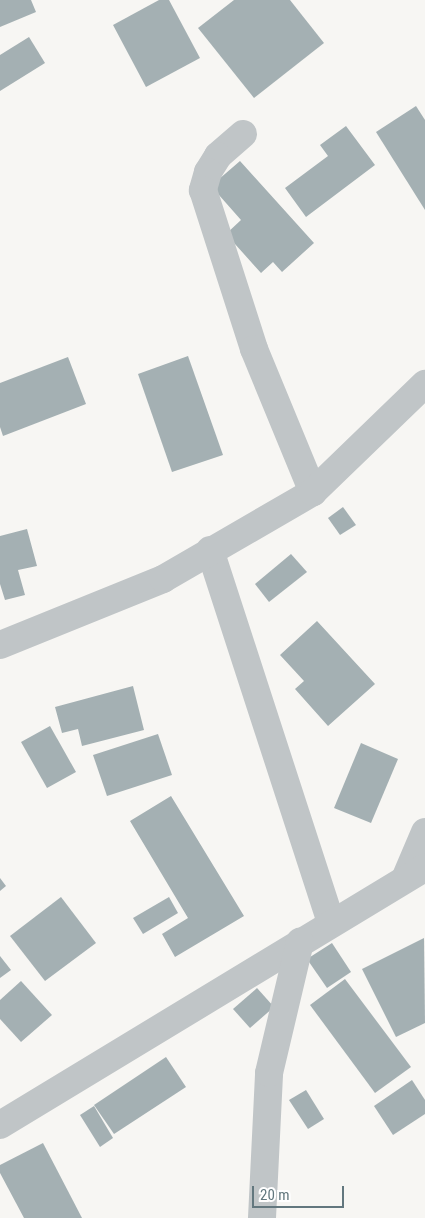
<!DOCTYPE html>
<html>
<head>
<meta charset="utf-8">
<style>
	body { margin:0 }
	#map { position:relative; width:425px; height:1218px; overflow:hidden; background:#f7f6f3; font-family:"Roboto Condensed",sans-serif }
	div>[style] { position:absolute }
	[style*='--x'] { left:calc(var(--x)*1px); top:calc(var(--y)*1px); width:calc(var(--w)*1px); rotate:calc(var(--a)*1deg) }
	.building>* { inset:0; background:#a4b0b3 }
	.minor>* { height:28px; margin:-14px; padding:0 14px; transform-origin:14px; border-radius:14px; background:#c0c5c7 }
	.tertiary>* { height:28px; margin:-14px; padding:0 14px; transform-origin:14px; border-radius:14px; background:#c0c5c7 }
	span { translate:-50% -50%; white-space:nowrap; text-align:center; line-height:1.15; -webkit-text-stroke:5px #fff; paint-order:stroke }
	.scale { position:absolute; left:252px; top:1186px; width:92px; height:22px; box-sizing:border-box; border:2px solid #62777e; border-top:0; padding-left:6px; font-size:15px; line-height:18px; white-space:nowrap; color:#62777e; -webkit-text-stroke:4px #fff; paint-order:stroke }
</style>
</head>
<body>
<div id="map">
	<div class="building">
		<i style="clip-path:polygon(0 0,31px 0,36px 12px,0 27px)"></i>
		<i style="clip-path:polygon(159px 0,169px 0,200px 58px,146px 87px,113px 25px)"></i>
		<i style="clip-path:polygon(234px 0,290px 0,324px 43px,254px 98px,198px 28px)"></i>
		<i style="clip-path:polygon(29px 37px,45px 63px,0 91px,0 55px)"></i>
		<i style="clip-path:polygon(416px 106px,425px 120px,425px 210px,376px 132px)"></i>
		<i style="clip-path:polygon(346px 126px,375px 165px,306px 217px,285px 188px,328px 156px,320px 145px)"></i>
		<i style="clip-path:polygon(240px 161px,314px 243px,282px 272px,273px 262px,261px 273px,226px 234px,241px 220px,211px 186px)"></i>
		<i style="clip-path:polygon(188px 356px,223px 455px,172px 472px,138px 374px)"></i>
		<i style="clip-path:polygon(68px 357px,86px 404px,3px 436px,0 427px,0 383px)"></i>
		<i style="clip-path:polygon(343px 507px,356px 525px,340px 535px,328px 518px)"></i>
		<i style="clip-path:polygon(27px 529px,37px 566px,18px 570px,25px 595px,5px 600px,0 584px,0 536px)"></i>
		<i style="clip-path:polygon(291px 554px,307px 572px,269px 602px,255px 584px)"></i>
		<i style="clip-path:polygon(317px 621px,375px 684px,328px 726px,295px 689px,304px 681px,280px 655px)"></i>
		<i style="clip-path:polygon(133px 686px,144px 730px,82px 746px,78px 729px,62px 733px,55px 707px)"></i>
		<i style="clip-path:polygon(50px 726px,76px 772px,47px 788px,21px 742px)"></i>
		<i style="clip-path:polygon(158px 734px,172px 775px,107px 796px,93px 755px)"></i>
		<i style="clip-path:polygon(361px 743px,398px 759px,371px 823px,334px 808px)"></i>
		<i style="clip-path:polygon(171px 796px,244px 916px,175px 957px,162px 934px,188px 918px,130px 821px)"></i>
		<i style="clip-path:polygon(0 878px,6px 886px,0 891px)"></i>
		<i style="clip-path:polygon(61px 897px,96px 943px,45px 981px,10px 936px)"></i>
		<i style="clip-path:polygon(169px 897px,178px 913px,143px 934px,133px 918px)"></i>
		<i style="clip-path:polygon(424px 938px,425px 1023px,396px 1037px,362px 969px)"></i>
		<i style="clip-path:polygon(332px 943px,351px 972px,327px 988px,307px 959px)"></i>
		<i style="clip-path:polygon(0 956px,11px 970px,0 978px)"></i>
		<i style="clip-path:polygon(345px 979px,411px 1067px,375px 1093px,310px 1005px)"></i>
		<i style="clip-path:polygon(21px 981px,52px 1015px,21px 1042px,0 1019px,0 1000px)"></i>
		<i style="clip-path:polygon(257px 988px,274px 1007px,250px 1028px,233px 1009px)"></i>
		<i style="clip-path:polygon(166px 1057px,186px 1087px,114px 1134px,94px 1105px)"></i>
		<i style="clip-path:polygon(412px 1080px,425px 1100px,425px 1114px,393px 1135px,374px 1106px)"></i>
		<i style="clip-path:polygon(306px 1090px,324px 1119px,308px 1129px,289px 1100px)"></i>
		<i style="clip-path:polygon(94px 1106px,113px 1138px,100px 1147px,80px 1115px)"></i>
		<i style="clip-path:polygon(43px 1143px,82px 1218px,24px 1218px,0 1173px,0 1165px)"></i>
	</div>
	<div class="minor">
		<i style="--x:243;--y:134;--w:33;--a:139"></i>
		<i style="--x:218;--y:156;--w:19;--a:122"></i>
		<i style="--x:208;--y:172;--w:19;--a:106"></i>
		<i style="--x:203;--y:190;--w:167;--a:72.2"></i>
		<i style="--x:254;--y:349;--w:155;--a:67.6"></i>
		<i style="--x:210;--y:550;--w:392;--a:72"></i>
		<i style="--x:405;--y:879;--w:51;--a:-66.9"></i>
		<i style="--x:0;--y:1125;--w:497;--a:-31.2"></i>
		<i style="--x:262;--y:1218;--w:145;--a:-87.2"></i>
		<i style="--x:269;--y:1073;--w:135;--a:-76.7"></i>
	</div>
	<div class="tertiary">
		<i style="--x:0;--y:645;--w:176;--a:-22"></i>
		<i style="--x:163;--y:579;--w:173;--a:-30.1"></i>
		<i style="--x:313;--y:492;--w:156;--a:-44"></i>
	</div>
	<div class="scale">20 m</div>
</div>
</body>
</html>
